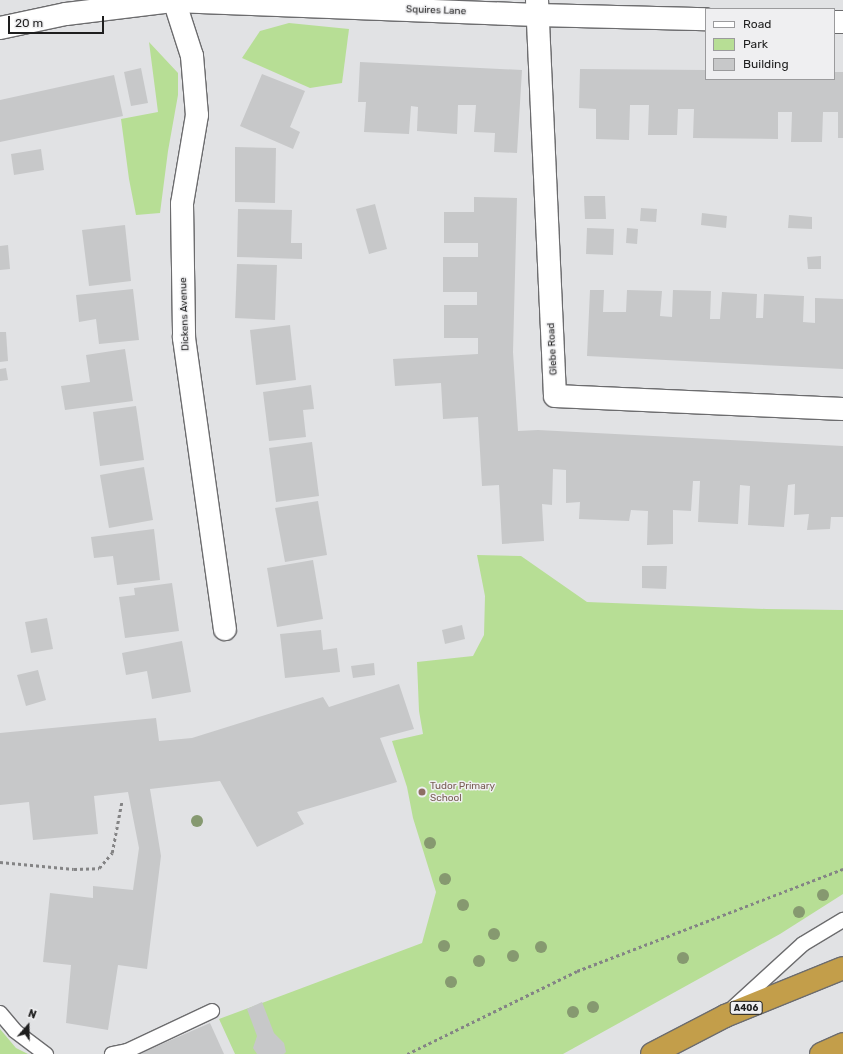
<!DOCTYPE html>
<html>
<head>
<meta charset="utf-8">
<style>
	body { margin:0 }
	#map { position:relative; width:843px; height:1054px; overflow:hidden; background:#e1e2e4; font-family:Rubik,sans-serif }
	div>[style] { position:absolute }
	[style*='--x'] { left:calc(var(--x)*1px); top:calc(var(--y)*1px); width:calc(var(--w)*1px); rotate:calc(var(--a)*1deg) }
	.green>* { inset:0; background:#b7de95 }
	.building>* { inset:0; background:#c7c8c9 }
	.path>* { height:2.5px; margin-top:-1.25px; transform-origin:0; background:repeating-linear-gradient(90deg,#848485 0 3px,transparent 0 6px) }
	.roads { filter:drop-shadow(1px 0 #6c6c6e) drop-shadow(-1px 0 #6c6c6e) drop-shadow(0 1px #6c6c6e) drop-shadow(0 -1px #6c6c6e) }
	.service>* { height:14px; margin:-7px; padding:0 7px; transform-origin:7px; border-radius:7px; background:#fff }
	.minor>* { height:22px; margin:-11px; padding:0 11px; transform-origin:11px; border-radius:11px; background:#fff }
	.tertiary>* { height:22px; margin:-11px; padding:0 11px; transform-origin:11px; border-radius:11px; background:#fff }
	.trunk>* { height:22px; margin:-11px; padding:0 11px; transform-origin:11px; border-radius:11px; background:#c39e4a }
	.trees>* { width:12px; height:12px; margin:-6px; border-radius:50%; background:#869970 }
	.dots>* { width:11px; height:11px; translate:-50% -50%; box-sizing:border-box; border:2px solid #efeff1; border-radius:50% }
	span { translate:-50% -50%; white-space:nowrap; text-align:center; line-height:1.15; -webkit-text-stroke:3px #efeff1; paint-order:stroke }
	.shield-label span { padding:1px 3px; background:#efeff1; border:1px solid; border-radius:3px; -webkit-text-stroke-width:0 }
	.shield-label { font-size:9px; color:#1e1e1e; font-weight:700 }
	.street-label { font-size:10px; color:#1e1e1e }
	.education-label { font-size:10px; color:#785e54 }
	.left { translate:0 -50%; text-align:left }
	.legend { position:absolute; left:705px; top:8px; width:130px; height:72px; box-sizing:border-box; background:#efeff1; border:1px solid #9b9b9d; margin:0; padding:5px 7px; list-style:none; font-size:12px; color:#1e1e1e }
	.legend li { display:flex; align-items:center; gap:8px; height:20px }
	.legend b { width:20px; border:1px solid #9b9b9d }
	.north { position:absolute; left:8px; top:1006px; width:40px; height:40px; -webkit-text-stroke:3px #efeff1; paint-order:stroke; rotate:20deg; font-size:11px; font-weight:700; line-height:16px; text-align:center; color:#1e1e1e }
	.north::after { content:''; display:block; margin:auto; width:14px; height:18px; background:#1e1e1e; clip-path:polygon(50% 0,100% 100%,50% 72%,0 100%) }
	.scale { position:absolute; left:8px; top:16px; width:96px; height:18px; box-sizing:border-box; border:2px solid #1e1e1e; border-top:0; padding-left:5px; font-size:12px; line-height:14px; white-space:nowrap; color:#1e1e1e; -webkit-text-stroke:3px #efeff1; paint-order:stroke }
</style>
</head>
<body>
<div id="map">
	<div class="green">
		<i style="clip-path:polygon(289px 23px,349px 29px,342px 83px,310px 88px,242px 58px,260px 31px)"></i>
		<i style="clip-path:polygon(149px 42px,178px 73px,178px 95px,168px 151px,160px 213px,136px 215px,129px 179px,121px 119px,158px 112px)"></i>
		<i style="clip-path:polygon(477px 555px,521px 556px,587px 602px,766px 609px,843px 610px,843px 894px,780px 934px,563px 1054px,235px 1054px,219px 1019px,422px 943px,436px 892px,413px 818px,407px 787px,392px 741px,423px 734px,419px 711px,417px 662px,473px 656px,484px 635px,485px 596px)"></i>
		<i style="clip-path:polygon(0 1029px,16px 1048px,28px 1054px,0 1054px)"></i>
	</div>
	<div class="building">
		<i style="clip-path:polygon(360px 62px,522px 70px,517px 153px,494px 152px,495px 133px,474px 132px,476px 105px,458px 105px,457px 134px,417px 131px,418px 107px,411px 106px,409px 134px,364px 132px,366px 102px,358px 102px)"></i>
		<i style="clip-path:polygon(141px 68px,148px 103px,131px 106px,124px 72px)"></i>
		<i style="clip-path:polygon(580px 69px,706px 70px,706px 79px,834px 79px,834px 72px,843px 72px,843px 138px,838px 138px,838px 112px,823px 112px,822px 142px,791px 142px,792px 112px,778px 112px,778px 139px,693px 138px,694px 109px,678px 109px,677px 135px,648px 135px,649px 105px,630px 105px,629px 140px,596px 139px,596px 109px,579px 108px)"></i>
		<i style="clip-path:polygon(262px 74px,305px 91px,290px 127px,300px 132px,293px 149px,240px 126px)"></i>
		<i style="clip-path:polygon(114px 75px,123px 116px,0 142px,0 100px)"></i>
		<i style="clip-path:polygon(235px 147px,276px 148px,275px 203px,235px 202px)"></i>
		<i style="clip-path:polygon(41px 149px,44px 170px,14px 175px,11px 154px)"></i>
		<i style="clip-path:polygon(584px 196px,605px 196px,606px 219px,585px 219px)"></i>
		<i style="clip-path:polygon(474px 197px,517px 198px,513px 352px,518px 431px,538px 430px,843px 446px,843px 517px,831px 517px,830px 529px,807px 530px,809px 514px,794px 515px,795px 484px,788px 485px,784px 527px,748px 525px,750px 486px,740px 485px,738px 524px,698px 522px,700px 481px,693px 481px,691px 511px,673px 510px,673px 544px,647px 545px,648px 511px,631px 510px,629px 521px,579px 519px,580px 502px,566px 503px,566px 470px,553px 469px,552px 505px,542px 504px,544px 541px,502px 544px,499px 485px,482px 486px,478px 417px,443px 419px,441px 383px,395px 386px,393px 359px,478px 354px,478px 338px,444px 338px,444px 305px,477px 305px,477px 292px,443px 292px,443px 257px,478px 257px,478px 243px,444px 243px,444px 212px,474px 212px)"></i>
		<i style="clip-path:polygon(375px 204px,387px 249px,369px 254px,356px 209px)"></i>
		<i style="clip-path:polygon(641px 208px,657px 209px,656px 222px,640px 221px)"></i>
		<i style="clip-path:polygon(238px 209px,292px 210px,291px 243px,302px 243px,302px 259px,237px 257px)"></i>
		<i style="clip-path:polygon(702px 213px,727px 216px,726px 228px,701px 225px)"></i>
		<i style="clip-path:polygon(789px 215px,812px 217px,812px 229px,788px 228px)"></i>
		<i style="clip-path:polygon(125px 225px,131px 281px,89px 286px,82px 230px)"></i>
		<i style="clip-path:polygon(587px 228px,614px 229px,613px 255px,586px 254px)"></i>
		<i style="clip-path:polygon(627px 228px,638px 229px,637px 244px,626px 243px)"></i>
		<i style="clip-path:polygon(8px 245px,10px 269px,0 270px,0 246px)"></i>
		<i style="clip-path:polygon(821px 256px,821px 269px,808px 269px,807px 257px)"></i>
		<i style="clip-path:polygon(237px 264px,277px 265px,275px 320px,235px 318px)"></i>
		<i style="clip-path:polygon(133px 289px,139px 340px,99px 344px,96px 319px,79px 322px,76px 295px)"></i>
		<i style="clip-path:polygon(590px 290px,604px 290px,603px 312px,626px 312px,627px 290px,662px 291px,660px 316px,672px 317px,673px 290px,711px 291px,710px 319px,720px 319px,722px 292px,757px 294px,756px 318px,763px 318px,764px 294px,804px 296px,803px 322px,815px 323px,815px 298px,843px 299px,843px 369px,587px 356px)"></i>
		<i style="clip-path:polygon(290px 325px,296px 380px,256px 385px,250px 330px)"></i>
		<i style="clip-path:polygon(0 332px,6px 332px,8px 361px,0 362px)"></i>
		<i style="clip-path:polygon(125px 349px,133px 401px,65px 410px,61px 386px,90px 382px,86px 355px)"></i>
		<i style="clip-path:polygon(6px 368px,8px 380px,0 381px,0 369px)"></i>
		<i style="clip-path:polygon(311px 385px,314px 409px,303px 410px,306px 437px,269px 441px,263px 392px)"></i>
		<i style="clip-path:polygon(136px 406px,144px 460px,100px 466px,93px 412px)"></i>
		<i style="clip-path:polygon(312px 442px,319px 496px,276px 502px,269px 448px)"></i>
		<i style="clip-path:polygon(144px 467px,153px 520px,109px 528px,100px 475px)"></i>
		<i style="clip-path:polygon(318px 501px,327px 555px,285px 562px,275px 508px)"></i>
		<i style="clip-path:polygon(154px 529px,160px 580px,117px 585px,113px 556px,94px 558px,91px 537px)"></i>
		<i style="clip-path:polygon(313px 560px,323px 619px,277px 627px,267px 568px)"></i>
		<i style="clip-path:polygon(642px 566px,667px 566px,666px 589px,642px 588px)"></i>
		<i style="clip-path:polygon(172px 583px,179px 631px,125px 638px,119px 597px,135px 595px,134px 588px)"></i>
		<i style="clip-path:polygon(47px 618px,53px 649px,31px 653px,25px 622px)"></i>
		<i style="clip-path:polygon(462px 625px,465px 639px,445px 644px,442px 630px)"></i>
		<i style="clip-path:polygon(321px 630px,323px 650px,337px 648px,340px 672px,285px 678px,280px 634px)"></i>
		<i style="clip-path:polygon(182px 641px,191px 692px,152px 699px,147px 671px,126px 675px,122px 653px)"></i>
		<i style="clip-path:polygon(374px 663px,375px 675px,353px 678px,351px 666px)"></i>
		<i style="clip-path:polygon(38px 670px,46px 700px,26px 706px,17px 675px)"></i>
		<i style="clip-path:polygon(399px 684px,414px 729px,380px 738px,397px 782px,297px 812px,304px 824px,257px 847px,220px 781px,150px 789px,161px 856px,147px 969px,118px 965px,108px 1030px,66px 1023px,71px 965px,43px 962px,50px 893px,93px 898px,93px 886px,133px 890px,139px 848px,128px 792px,94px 796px,98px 834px,33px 840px,29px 802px,0 805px,0 733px,156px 718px,159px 741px,192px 738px,323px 697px,329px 707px)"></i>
		<i style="clip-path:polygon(262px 1002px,274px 1033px,284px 1043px,286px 1052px,284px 1054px,257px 1054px,253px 1048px,257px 1036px,247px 1009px)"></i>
		<i style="clip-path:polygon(210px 1023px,224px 1054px,139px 1054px)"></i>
	</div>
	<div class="path">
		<i style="--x:0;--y:862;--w:74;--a:5.4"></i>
		<i style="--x:74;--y:869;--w:25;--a:-2"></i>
		<i style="--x:99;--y:868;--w:20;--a:-49"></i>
		<i style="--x:112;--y:853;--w:54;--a:-79.3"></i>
		<i style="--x:407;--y:1054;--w:189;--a:-26"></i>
		<i style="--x:577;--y:971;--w:285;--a:-21"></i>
	</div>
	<div class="roads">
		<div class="service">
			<i style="--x:734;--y:1007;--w:93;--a:-42.4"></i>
			<i style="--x:803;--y:944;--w:47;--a:-31"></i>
			<i style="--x:0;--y:1013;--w:23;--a:50"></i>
			<i style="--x:15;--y:1031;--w:39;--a:37"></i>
			<i style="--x:112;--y:1054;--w:15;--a:-11"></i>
			<i style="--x:127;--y:1051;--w:94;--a:-25.2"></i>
		</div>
		<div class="minor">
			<i style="--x:174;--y:0;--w:59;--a:72.2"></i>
			<i style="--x:192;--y:56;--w:59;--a:85.2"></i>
			<i style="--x:197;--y:115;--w:90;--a:99.6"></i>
			<i style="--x:182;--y:204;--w:134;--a:89.1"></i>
			<i style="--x:184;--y:338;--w:294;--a:82"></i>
			<i style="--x:537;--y:0;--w:396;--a:87.4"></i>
			<i style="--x:555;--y:396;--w:288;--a:2.6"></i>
		</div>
		<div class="tertiary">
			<i style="--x:834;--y:22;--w:9;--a:0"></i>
			<i style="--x:0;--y:28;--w:67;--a:-12"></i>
			<i style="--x:66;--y:14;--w:109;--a:-6.9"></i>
			<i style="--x:174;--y:1;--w:363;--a:2.2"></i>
			<i style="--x:537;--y:15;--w:169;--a:1.4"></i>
		</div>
		<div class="trunk">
			<i style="--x:652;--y:1054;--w:82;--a:-27.5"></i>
			<i style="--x:725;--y:1016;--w:127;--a:-22.1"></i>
			<i style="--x:821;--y:1054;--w:24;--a:-24"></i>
		</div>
	</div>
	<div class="trees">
		<i style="left:197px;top:821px"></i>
		<i style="left:430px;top:843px"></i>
		<i style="left:445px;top:879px"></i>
		<i style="left:823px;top:895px"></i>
		<i style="left:463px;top:905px"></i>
		<i style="left:799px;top:912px"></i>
		<i style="left:494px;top:934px"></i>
		<i style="left:444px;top:946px"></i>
		<i style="left:541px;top:947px"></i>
		<i style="left:513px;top:956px"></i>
		<i style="left:683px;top:958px"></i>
		<i style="left:479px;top:961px"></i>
		<i style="left:451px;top:982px"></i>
		<i style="left:593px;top:1007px"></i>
		<i style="left:573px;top:1012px"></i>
	</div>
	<div class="dots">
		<i style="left:422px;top:792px;background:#8d6e63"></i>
	</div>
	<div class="shield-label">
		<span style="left:746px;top:1008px">A406</span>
	</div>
	<div class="street-label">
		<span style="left:436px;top:11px;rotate:2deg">Squires Lane</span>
		<span style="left:185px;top:314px;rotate:-92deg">Dickens Avenue</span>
		<span style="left:553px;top:349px;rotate:-93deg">Glebe Road</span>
	</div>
	<div class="education-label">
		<span class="left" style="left:430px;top:792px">Tudor Primary<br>School</span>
	</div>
	<ul class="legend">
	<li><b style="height:5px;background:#fff"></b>Road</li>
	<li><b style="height:11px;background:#b7de95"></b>Park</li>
	<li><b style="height:11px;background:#c7c8c9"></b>Building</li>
	</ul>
	<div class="north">N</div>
	<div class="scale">20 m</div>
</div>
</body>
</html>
